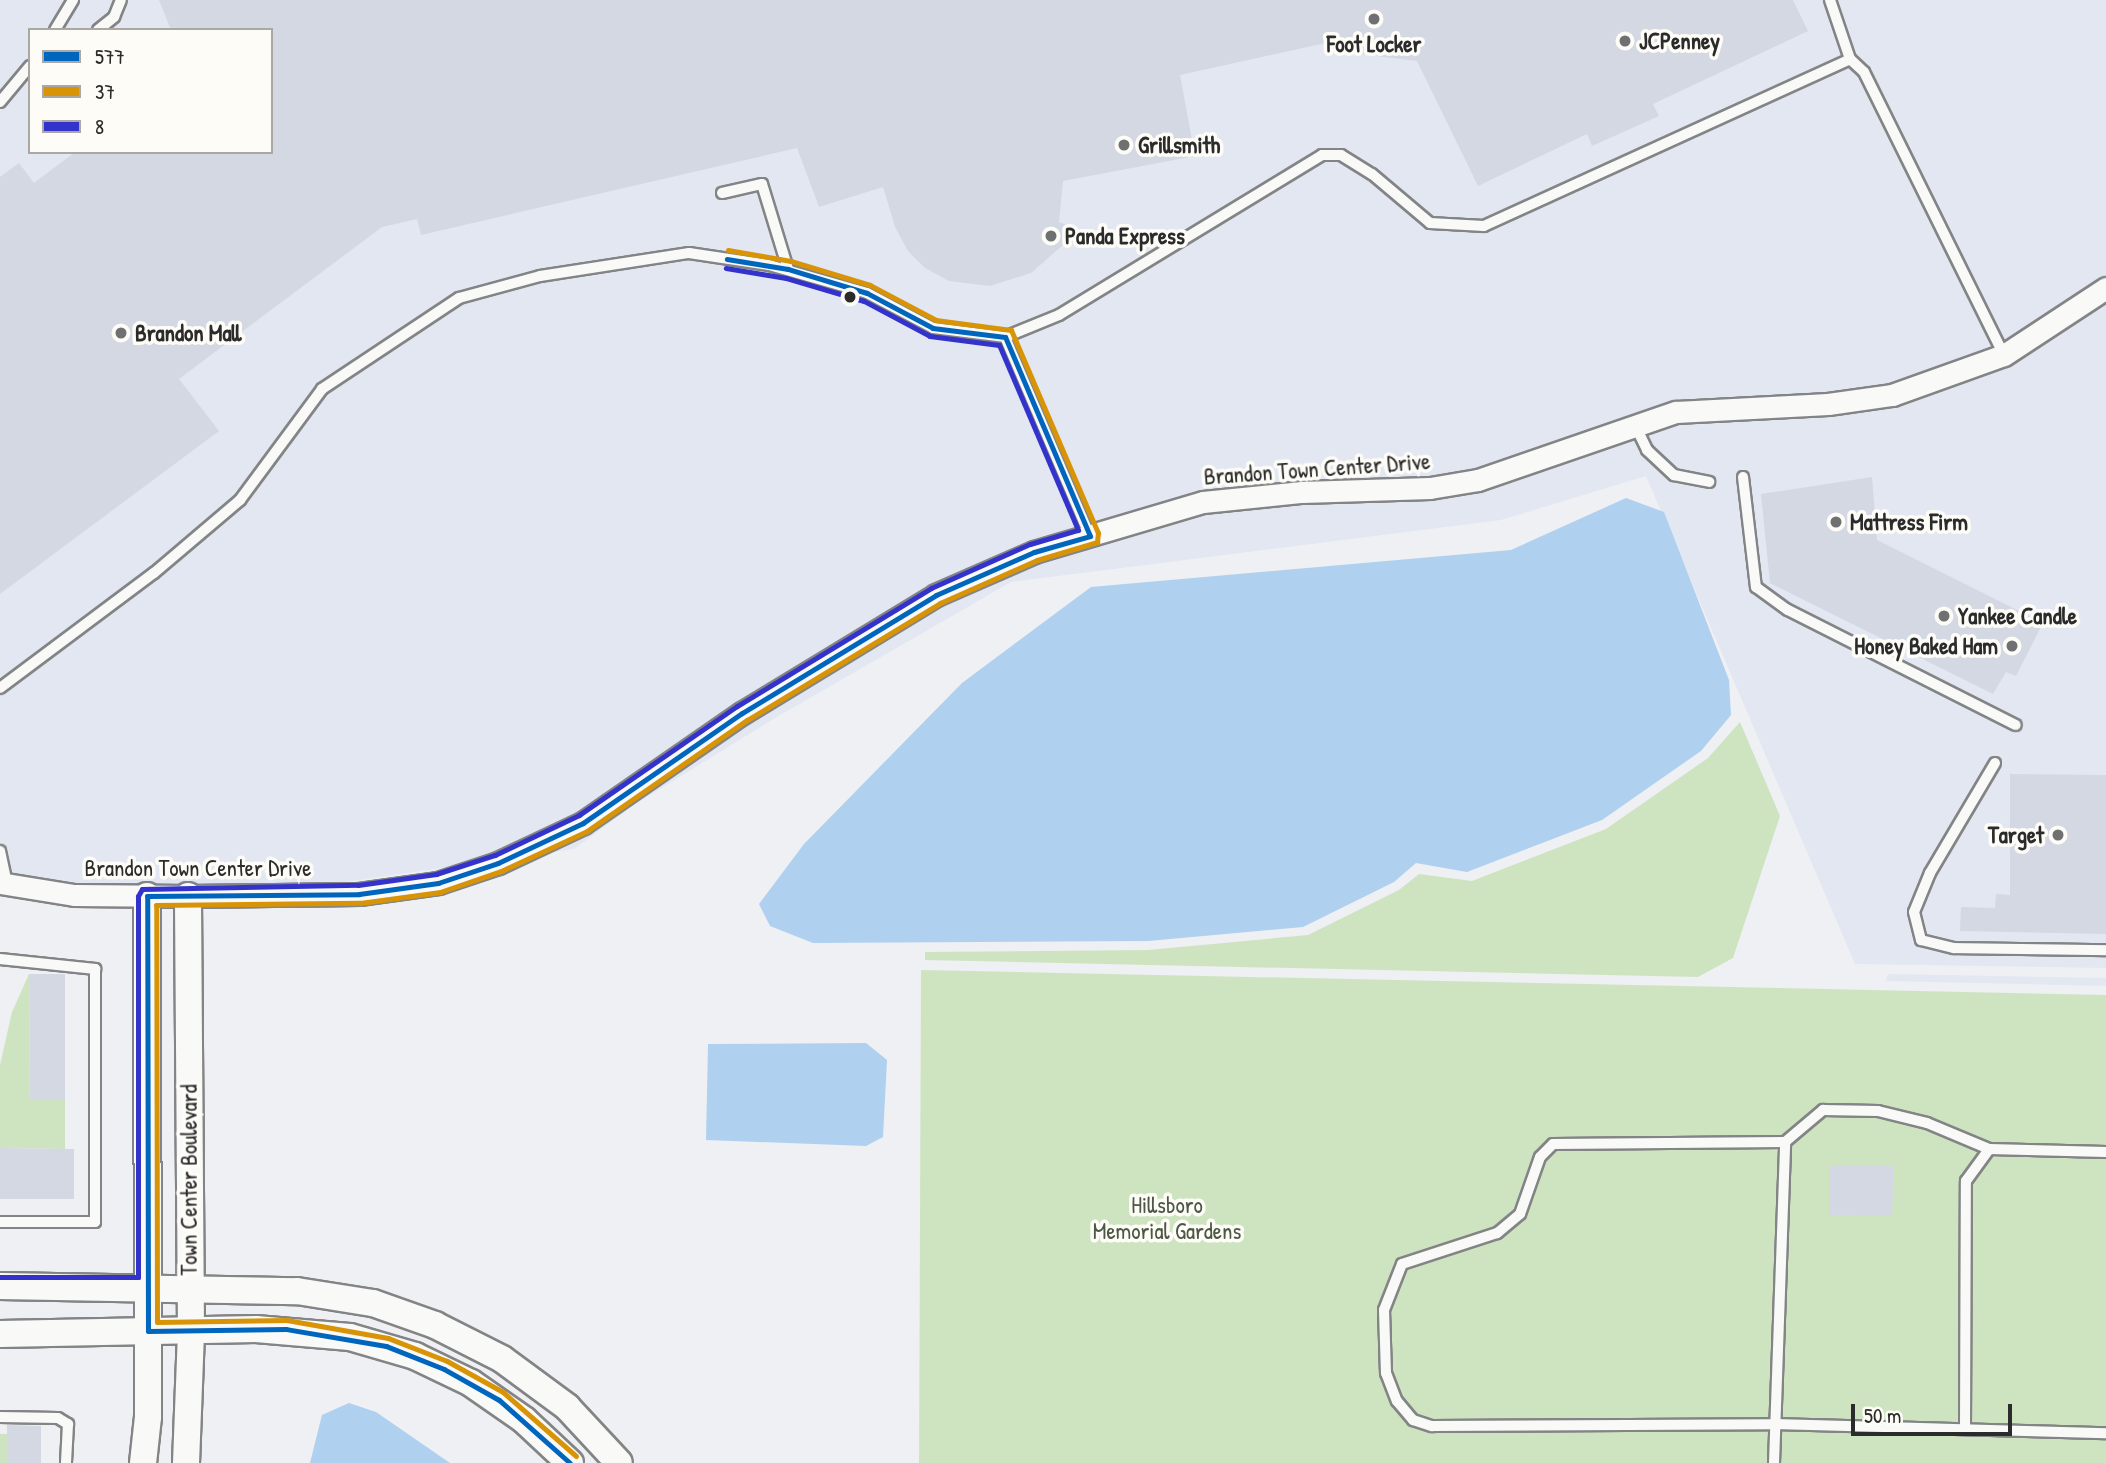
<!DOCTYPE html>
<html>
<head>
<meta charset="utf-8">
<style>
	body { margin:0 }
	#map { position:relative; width:2106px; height:1463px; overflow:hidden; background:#eef0f3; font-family:"Patrick Hand",sans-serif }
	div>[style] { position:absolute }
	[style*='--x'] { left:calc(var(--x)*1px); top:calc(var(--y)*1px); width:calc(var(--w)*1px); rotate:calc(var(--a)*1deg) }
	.built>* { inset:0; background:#e2e7f2 }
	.green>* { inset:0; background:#cee4c0 }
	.water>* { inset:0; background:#b0d0f0 }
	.building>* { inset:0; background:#d4d8e3 }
	.roads { filter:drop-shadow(2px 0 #838485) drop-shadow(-2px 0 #838485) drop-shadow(0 2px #838485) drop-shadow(0 -2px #838485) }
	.service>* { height:10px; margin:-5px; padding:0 5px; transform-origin:5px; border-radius:5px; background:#f9f9f8 }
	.minor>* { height:21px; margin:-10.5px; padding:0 10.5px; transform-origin:10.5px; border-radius:10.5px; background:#f9f9f8 }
	.tertiary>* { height:26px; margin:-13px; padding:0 13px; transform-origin:13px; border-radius:13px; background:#f9f9f8 }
	.bus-1>* { height:5px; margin:-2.5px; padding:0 2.5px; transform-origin:2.5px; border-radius:2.5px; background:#0065bd }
	.bus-2>* { height:5px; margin:-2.5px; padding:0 2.5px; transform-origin:2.5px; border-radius:2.5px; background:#d89406 }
	.bus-3>* { height:5px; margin:-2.5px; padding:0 2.5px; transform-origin:2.5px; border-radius:2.5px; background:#33c }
	.dots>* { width:19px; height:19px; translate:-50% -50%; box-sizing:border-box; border:4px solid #fdfcf7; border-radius:50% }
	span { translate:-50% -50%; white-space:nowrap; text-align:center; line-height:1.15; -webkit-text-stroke:7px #fdfcf7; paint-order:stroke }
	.poi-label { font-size:23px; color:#2b2b2b; font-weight:700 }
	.left { translate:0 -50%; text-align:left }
	.right { translate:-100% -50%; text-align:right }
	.street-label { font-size:23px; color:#2b2b2b }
	.park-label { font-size:23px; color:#4d5746 }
	.legend { position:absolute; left:28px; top:28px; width:245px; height:126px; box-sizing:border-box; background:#fdfcf7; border:2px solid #a9a8a5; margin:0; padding:9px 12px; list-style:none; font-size:21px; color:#2b2b2b }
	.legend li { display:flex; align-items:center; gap:14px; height:35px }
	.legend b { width:35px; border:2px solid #a9a8a5 }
	.scale { position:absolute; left:1851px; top:1404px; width:161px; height:32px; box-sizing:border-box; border:4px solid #2b2b2b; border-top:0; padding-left:9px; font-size:21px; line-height:24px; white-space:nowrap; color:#2b2b2b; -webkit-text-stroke:5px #fdfcf7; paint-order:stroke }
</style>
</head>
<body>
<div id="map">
	<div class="built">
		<i style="clip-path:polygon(evenodd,0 0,2106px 0,2106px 968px,1855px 964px,1646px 476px,1501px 520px,1011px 582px,775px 718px,634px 805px,574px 849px,255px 895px,0 883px,0 0,30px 30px,271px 30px,271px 152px,30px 152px,30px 30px)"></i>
		<i style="clip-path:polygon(1888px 974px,2106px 978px,2106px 986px,1885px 981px)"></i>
	</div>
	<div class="green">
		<i style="clip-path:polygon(1740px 722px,1780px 816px,1733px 958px,1698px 977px,925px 960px,925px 952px,1148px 950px,1308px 935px,1399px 890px,1419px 874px,1472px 881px,1606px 829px,1708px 758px)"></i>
		<i style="clip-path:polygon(921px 970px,2106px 995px,2106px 1463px,919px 1463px)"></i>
		<i style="clip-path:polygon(29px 974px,30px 1099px,65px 1100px,65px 1149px,0 1148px,0 1065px,12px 1012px)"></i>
		<i style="clip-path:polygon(0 1434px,7px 1434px,7px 1463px,0 1463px)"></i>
	</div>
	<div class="water">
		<i style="clip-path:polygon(1626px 498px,1664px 512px,1729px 680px,1731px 715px,1701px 751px,1602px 820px,1467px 872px,1416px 863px,1394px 882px,1303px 927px,1148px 941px,813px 943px,770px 926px,759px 904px,804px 844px,962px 683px,1091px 587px,1511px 550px)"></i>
		<i style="clip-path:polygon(866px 1043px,887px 1060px,883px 1137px,866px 1146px,706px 1140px,708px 1044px)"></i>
		<i style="clip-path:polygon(349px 1403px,376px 1412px,450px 1463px,310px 1463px,322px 1415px)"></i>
	</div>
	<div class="building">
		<i style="clip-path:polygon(159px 0,1793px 0,1808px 31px,1653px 104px,1659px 116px,1592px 146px,1587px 134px,1478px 186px,1417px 61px,1360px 54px,1362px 35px,1180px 75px,1195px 156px,1063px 181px,1059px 222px,1072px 227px,1063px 245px,1031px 273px,990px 286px,949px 281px,925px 268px,908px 251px,895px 227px,883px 187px,819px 207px,797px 148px,421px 235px,417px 219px,382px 227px,179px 379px,219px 431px,0 594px,0 177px,19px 163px,34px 183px,75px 152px,271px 152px,271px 30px,171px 30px)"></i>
		<i style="clip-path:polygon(1872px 477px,1877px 540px,2043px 623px,2016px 676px,2006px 672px,1993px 694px,1770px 583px,1761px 494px)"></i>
		<i style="clip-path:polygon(2010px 774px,2106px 775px,2106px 934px,1960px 931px,1961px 907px,1995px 908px,1996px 894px,2010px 895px)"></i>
		<i style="clip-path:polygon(29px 974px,65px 974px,65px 1100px,30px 1100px)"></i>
		<i style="clip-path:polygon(0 1148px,74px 1149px,74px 1199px,0 1199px)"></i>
		<i style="clip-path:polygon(1830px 1165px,1894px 1166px,1892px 1216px,1829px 1215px)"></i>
		<i style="clip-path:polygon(7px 1425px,41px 1426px,41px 1463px,7px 1463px)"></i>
	</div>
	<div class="roads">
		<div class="service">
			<i style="--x:55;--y:30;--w:35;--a:-59"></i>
			<i style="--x:98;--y:30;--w:21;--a:-39"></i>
			<i style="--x:114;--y:17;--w:18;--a:-68"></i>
			<i style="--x:1850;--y:59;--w:19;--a:43"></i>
			<i style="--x:1864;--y:72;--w:316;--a:63.7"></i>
			<i style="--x:0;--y:102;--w:47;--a:-50.2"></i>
			<i style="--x:722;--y:193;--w:41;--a:-12.7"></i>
			<i style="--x:762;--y:184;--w:89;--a:73"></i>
			<i style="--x:1005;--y:337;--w:216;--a:66.9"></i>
			<i style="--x:1634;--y:423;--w:30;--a:64"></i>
			<i style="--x:1647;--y:450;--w:37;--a:43"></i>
			<i style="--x:1674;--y:475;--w:36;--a:11"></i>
			<i style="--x:1743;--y:477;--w:111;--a:83.3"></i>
			<i style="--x:1756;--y:587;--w:39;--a:36"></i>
			<i style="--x:1788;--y:610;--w:255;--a:26.8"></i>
			<i style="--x:0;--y:688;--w:192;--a:-36.8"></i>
			<i style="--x:154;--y:573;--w:113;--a:-40.3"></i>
			<i style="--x:240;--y:500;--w:138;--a:-53.5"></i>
			<i style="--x:322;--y:389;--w:164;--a:-33.6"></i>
			<i style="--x:459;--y:298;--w:84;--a:-15.2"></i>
			<i style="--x:540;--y:276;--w:151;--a:-8.8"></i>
			<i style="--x:689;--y:253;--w:81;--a:8.5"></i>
			<i style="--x:769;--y:265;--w:102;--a:15.9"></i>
			<i style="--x:867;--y:293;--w:75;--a:27.9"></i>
			<i style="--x:933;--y:328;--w:73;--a:7.1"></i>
			<i style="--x:1005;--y:337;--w:58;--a:-22.2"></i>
			<i style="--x:1059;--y:315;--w:308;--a:-31.3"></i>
			<i style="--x:1322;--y:155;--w:19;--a:0"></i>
			<i style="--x:1341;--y:155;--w:36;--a:32"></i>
			<i style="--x:1372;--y:174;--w:76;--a:40.2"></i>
			<i style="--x:1430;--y:223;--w:54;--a:3.2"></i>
			<i style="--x:1484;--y:226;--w:402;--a:-24.5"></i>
			<i style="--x:1850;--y:59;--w:62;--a:-108.7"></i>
			<i style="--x:1995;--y:763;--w:128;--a:120.6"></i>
			<i style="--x:1930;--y:873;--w:42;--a:112.3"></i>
			<i style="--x:1914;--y:912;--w:29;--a:76"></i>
			<i style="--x:1921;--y:940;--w:34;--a:14"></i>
			<i style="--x:1954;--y:948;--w:152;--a:0.8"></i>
			<i style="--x:0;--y:851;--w:34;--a:78"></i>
			<i style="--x:0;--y:959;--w:96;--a:6"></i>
			<i style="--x:95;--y:969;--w:253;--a:90"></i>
			<i style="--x:95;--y:1222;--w:95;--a:180"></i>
			<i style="--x:1785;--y:1142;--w:232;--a:179.5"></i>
			<i style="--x:1553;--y:1144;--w:18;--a:135"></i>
			<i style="--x:1540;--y:1157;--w:60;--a:109.3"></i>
			<i style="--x:1520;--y:1214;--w:30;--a:140"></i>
			<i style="--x:1497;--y:1233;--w:100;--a:161.9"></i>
			<i style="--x:1402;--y:1264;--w:49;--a:111.4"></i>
			<i style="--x:1384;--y:1310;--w:63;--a:88.2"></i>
			<i style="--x:1386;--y:1373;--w:30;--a:69"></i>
			<i style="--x:1397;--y:1401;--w:25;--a:50"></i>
			<i style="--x:1413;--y:1420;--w:20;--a:18"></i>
			<i style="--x:1432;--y:1426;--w:342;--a:-0.3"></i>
			<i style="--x:1774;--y:1424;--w:332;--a:1.6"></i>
			<i style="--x:0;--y:1417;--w:58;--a:1"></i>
			<i style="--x:58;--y:1418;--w:12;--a:31"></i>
			<i style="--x:68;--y:1424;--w:39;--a:93"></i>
			<i style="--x:1965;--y:1429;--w:248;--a:-89.8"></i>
			<i style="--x:1966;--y:1181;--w:39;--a:-54"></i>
			<i style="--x:1774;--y:1463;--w:321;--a:-88"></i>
			<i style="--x:1785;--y:1142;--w:50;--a:-40.1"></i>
			<i style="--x:1823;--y:1110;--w:55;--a:1"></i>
			<i style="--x:1878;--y:1111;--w:50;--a:13.8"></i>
			<i style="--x:1927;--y:1123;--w:67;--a:22.8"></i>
			<i style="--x:1989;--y:1149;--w:117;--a:1.5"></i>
		</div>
		<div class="minor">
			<i style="--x:0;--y:883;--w:75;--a:9.2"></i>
			<i style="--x:74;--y:895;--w:114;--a:0.5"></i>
			<i style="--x:188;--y:896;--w:171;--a:-0.7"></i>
			<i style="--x:359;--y:894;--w:80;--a:-7.9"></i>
			<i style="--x:438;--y:883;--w:63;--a:-18.4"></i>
			<i style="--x:498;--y:863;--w:94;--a:-25.2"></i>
			<i style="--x:583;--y:823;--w:193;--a:-34.7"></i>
			<i style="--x:742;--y:713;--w:227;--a:-31.3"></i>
			<i style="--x:936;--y:595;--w:107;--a:-23.7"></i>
			<i style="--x:1034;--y:552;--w:176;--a:-16.5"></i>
			<i style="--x:1203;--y:502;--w:100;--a:-5.8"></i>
			<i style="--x:1302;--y:492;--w:128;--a:-1.8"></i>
			<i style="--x:1430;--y:488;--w:49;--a:-9.5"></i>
			<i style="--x:1478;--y:480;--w:209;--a:-19"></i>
			<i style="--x:1676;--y:412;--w:152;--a:-3"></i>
			<i style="--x:1828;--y:404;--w:65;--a:-8"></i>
			<i style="--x:1892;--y:395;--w:119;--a:-19.7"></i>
			<i style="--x:2004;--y:355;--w:122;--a:-33.3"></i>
		</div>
		<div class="tertiary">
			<i style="--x:0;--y:1286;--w:297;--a:1"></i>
			<i style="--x:297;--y:1291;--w:77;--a:9"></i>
			<i style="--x:373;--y:1303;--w:66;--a:19.5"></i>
			<i style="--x:435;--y:1325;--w:75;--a:26.9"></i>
			<i style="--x:502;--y:1359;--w:81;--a:36.4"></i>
			<i style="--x:567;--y:1407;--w:76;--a:47.1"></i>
			<i style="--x:0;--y:1334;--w:256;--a:-1.1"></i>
			<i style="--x:256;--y:1329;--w:94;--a:4.9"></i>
			<i style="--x:350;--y:1337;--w:68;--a:16.3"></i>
			<i style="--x:415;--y:1356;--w:62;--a:25.7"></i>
			<i style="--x:471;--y:1383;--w:65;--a:34.9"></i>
			<i style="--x:524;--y:1420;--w:63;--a:43.1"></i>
			<i style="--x:143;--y:1463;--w:46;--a:-83.8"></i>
			<i style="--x:148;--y:1417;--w:521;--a:-90.11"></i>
			<i style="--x:186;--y:1463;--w:133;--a:-87.8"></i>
			<i style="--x:191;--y:1330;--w:434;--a:-90.4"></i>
		</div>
	</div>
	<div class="bus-1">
		<i style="--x:570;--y:1463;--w:95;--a:-138.4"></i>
		<i style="--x:499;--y:1400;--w:63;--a:-150.6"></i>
		<i style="--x:444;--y:1369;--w:62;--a:-158.4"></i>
		<i style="--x:386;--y:1346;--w:101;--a:-170.4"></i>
		<i style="--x:286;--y:1329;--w:138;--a:179.2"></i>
		<i style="--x:148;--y:1331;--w:435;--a:-90.1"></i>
		<i style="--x:147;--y:896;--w:212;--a:-0.5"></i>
		<i style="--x:359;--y:894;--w:80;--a:-7.9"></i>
		<i style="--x:438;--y:883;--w:63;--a:-18.4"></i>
		<i style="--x:498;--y:863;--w:94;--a:-25.2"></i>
		<i style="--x:583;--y:823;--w:193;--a:-34.7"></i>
		<i style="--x:742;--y:713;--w:227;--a:-31.3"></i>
		<i style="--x:936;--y:595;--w:107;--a:-23.7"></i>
		<i style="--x:1034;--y:552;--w:58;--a:-15.9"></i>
		<i style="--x:1090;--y:536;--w:216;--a:-113.1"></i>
		<i style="--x:1005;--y:337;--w:73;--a:-172.9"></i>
		<i style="--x:933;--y:328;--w:75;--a:-152.1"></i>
		<i style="--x:867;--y:293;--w:83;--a:-163.1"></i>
		<i style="--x:788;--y:269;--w:62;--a:-170.7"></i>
	</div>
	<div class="bus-2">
		<i style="--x:576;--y:1456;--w:97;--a:-138.8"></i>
		<i style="--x:503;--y:1392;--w:64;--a:-151"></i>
		<i style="--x:447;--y:1361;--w:63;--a:-158.7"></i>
		<i style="--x:388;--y:1338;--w:103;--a:-169.9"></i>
		<i style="--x:287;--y:1320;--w:130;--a:179.1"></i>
		<i style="--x:157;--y:1322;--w:417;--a:-90.1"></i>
		<i style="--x:156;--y:905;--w:204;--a:-0.6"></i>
		<i style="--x:360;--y:903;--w:81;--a:-7.8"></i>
		<i style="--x:440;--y:892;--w:65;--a:-19"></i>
		<i style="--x:501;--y:871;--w:95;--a:-24.9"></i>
		<i style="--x:587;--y:831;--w:195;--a:-34.8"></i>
		<i style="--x:747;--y:720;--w:226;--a:-31.2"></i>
		<i style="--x:940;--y:603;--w:106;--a:-23.9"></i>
		<i style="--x:1037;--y:560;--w:63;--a:-16.7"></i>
		<i style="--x:1097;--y:542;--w:9;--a:-84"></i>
		<i style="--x:1098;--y:533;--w:221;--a:-113.2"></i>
		<i style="--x:1011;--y:330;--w:76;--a:-172.4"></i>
		<i style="--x:936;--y:320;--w:75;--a:-152.1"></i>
		<i style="--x:870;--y:285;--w:83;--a:-163.1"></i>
		<i style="--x:791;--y:261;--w:64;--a:-170.1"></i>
	</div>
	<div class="bus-3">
		<i style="--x:0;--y:1277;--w:138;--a:0"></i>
		<i style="--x:138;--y:1277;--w:381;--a:-90"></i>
		<i style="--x:138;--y:896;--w:8;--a:-60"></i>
		<i style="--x:142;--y:889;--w:216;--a:-1.1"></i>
		<i style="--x:358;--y:885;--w:79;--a:-8"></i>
		<i style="--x:436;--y:874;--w:62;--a:-17.9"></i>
		<i style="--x:495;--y:855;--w:93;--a:-25.5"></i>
		<i style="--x:579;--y:815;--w:192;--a:-34.6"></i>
		<i style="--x:737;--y:706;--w:227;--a:-31.3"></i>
		<i style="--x:931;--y:588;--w:108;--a:-24"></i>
		<i style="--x:1030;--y:544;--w:50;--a:-16.3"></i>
		<i style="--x:1078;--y:530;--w:201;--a:-113.1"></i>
		<i style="--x:999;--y:345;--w:70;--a:-172.6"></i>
		<i style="--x:930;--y:336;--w:75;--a:-152.1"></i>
		<i style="--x:864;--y:301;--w:81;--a:-163.6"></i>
		<i style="--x:786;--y:278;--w:61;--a:-170.5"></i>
	</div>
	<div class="dots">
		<i style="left:1374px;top:19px;background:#6f7071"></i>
		<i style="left:1625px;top:41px;background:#6f7071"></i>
		<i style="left:1124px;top:145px;background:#6f7071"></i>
		<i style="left:1051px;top:236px;background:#6f7071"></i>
		<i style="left:850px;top:297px;background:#2b2b2b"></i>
		<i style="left:121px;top:333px;background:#6f7071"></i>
		<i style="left:1836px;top:522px;background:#6f7071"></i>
		<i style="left:1944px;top:616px;background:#6f7071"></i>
		<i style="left:2012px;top:646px;background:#6f7071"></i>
		<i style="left:2058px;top:835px;background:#6f7071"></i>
	</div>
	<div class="poi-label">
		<span class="left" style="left:1639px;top:41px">JCPenney</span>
		<span style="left:1374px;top:44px">Foot Locker</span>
		<span class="left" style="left:1138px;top:145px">Grillsmith</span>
		<span class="left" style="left:1065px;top:236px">Panda Express</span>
		<span class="left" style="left:135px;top:333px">Brandon Mall</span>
		<span class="left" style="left:1850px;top:522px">Mattress Firm</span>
		<span class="left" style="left:1958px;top:616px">Yankee Candle</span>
		<span class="right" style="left:1998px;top:646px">Honey Baked Ham</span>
		<span class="right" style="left:2044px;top:835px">Target</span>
	</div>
	<div class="street-label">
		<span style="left:1317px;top:469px;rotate:-4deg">Brandon Town Center Drive</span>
		<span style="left:198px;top:868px">Brandon Town Center Drive</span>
		<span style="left:189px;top:1180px;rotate:-90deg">Town Center Boulevard</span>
	</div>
	<div class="park-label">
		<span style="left:1167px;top:1218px">Hillsboro<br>Memorial Gardens</span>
	</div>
	<ul class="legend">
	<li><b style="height:9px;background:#0065bd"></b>577</li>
	<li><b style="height:9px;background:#d89406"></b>37</li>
	<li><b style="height:9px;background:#33c"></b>8</li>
	</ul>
	<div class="scale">50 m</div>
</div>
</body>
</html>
